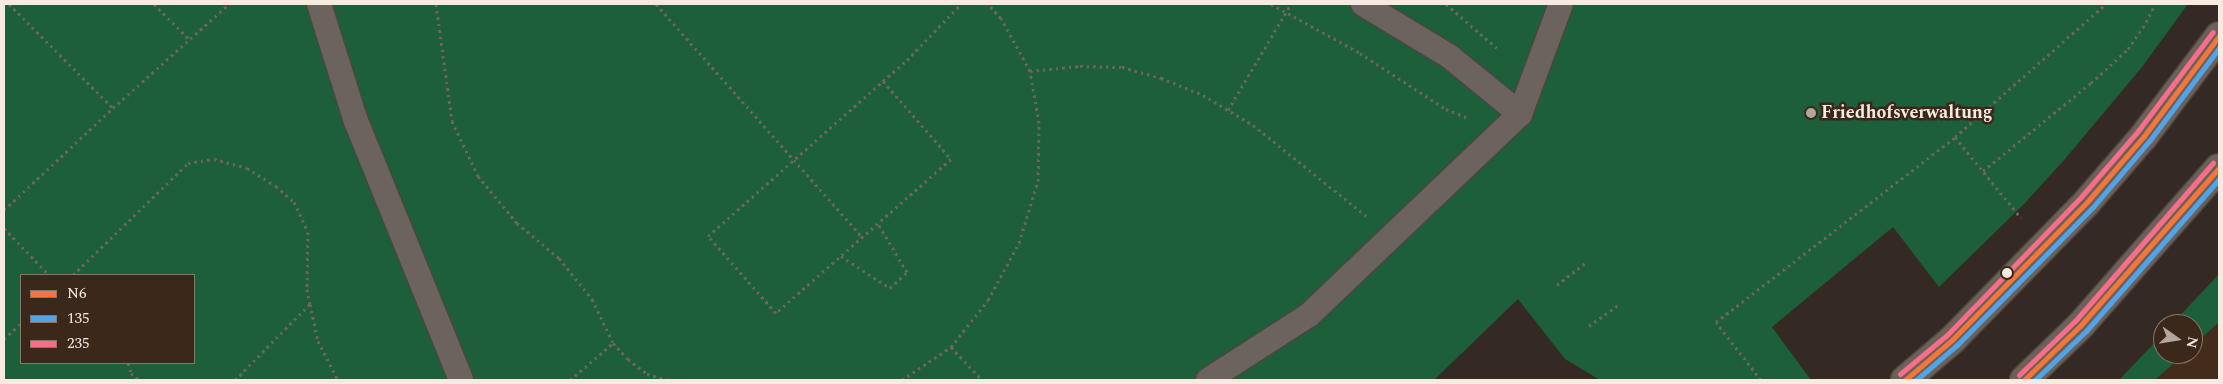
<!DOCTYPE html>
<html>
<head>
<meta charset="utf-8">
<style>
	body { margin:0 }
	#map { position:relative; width:2223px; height:384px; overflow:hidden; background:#342923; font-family:Spectral,serif }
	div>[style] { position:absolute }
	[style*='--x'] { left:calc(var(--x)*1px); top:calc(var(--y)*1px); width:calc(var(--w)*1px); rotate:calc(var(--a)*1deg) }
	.built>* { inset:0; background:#442c1d }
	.green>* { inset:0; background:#1d5e3b }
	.path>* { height:3px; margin-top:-1.5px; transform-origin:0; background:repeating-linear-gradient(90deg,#6e655f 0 2.5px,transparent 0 6.5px) }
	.roads { filter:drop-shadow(1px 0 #4f463f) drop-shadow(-1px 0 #4f463f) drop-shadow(0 1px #4f463f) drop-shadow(0 -1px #4f463f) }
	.lane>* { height:24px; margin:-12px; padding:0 12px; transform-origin:12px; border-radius:12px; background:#6b635e }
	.secondary>* { height:28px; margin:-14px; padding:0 14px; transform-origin:14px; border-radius:14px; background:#6a625a }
	.bus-1>* { height:5px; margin:-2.5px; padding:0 2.5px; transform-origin:2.5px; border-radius:2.5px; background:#f5763a }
	.bus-2>* { height:5px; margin:-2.5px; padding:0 2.5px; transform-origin:2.5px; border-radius:2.5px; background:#53a3e8 }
	.bus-3>* { height:5px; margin:-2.5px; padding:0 2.5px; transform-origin:2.5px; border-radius:2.5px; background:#fb6d88 }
	.dots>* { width:14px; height:14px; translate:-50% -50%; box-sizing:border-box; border:2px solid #3c281b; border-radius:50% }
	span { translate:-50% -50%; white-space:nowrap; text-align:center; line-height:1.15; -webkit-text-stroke:5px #3c281b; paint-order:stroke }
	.poi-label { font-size:18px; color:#f7eae1; font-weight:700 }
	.left { translate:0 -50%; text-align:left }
	.frame { position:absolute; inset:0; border:5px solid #f7eae1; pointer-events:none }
	.legend { position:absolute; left:20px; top:274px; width:175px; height:90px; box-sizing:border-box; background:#3c281b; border:1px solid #87766a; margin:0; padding:6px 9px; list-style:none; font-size:15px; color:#f7eae1 }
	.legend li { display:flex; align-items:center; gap:10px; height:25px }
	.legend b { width:25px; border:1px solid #87766a }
	.north { position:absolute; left:2153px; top:314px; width:50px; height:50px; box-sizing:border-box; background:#3c281b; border:1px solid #87766a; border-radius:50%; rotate:103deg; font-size:14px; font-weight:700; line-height:20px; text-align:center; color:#f7eae1 }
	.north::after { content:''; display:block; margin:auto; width:18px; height:22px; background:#b3a69e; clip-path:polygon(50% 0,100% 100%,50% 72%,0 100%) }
</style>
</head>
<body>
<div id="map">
	<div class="built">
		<i style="clip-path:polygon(2219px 322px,2219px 380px,2155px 380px,2184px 354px,2193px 354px,2193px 346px)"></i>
	</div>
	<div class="green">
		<i style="clip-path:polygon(evenodd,4px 4px,2188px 4px,2142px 67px,2065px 159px,2024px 204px,1939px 287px,1893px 227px,1772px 327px,1811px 380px,1600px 380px,1565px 359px,1518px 299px,1434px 380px,4px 380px,4px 4px,21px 275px,194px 275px,194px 363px,21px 363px,21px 275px)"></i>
		<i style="clip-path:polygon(2219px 274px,2219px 322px,2193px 346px,2193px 324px,2172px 324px)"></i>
		<i style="clip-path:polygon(2163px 334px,2163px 354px,2184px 354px,2155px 380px,2119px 380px)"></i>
	</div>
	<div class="path">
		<i style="--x:9;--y:4;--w:147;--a:45"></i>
		<i style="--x:154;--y:4;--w:49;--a:45"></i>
		<i style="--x:436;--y:4;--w:118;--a:82.2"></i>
		<i style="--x:452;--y:121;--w:61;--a:64.7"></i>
		<i style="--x:478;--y:176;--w:61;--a:50.3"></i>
		<i style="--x:517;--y:223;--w:55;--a:39.8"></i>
		<i style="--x:559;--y:258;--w:53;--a:51.2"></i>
		<i style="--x:592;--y:299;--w:49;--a:64.5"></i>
		<i style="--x:613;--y:343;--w:22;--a:47"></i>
		<i style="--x:628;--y:359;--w:24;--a:38"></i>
		<i style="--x:647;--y:374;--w:22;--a:16"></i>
		<i style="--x:656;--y:4;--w:311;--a:48.5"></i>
		<i style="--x:1271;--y:4;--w:102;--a:28.8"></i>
		<i style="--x:1360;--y:53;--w:103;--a:33.1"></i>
		<i style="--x:1446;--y:109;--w:22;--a:22"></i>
		<i style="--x:1446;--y:4;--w:67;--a:40.8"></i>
		<i style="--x:1030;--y:71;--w:50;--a:-5.7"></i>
		<i style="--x:1080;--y:66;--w:42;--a:1.4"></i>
		<i style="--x:1122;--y:67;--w:41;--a:15.8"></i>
		<i style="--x:1161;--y:78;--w:45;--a:22"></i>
		<i style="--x:1203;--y:95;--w:58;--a:31"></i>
		<i style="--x:1253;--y:125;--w:145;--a:38.8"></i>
		<i style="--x:883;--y:81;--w:103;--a:48.9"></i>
		<i style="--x:951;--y:159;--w:233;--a:138.7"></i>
		<i style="--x:776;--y:313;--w:103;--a:-131.4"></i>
		<i style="--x:708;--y:236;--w:234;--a:-41.5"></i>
		<i style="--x:883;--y:81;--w:32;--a:-41"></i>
		<i style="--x:907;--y:60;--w:78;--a:-46"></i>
		<i style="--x:1228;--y:110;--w:123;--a:-59.3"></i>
		<i style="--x:1955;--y:137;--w:104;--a:50.8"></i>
		<i style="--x:1983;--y:171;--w:139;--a:-39.2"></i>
		<i style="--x:2091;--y:83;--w:50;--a:-42.6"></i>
		<i style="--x:2128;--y:49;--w:32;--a:-56"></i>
		<i style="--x:2146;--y:22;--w:20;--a:-63"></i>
		<i style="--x:4;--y:210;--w:149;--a:-43.1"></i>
		<i style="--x:113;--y:108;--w:156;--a:-41.9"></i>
		<i style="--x:4;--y:228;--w:65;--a:46.2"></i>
		<i style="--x:841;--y:256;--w:59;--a:33.1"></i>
		<i style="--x:890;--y:288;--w:23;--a:-43"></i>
		<i style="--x:907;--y:272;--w:56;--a:-121.1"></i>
		<i style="--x:73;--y:275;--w:161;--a:-44.2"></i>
		<i style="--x:188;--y:163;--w:26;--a:-9"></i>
		<i style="--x:214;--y:159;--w:34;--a:15"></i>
		<i style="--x:247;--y:168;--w:34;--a:32"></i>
		<i style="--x:276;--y:186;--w:24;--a:42"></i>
		<i style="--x:294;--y:202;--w:33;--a:65"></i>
		<i style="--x:308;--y:232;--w:57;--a:91"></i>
		<i style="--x:307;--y:289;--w:15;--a:79"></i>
		<i style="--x:310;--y:304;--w:38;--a:78"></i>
		<i style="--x:318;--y:341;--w:44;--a:62.9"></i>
		<i style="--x:1557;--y:285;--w:37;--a:-38"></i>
		<i style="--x:1589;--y:326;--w:37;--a:-36"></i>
		<i style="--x:4;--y:339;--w:23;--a:-43"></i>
		<i style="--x:951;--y:347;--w:45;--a:46.8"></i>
		<i style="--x:128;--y:363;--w:10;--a:73"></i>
		<i style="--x:131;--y:373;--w:11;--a:41"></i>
		<i style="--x:235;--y:380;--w:107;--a:-45.4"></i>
		<i style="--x:570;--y:380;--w:57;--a:-40.7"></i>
		<i style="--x:902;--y:380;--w:59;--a:-34"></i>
		<i style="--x:951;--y:347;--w:60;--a:-51.8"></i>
		<i style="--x:988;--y:300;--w:65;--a:-61.5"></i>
		<i style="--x:1019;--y:243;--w:65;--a:-73"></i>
		<i style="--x:1038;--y:181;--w:58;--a:-89"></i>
		<i style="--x:1039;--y:123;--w:53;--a:-99.8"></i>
		<i style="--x:1030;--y:71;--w:60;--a:-118.7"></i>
		<i style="--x:1001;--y:18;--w:19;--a:-133"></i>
		<i style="--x:1761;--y:380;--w:73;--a:-127.8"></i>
		<i style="--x:1716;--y:322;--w:302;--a:-37.7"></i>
		<i style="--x:1955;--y:137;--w:201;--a:-41.4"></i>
	</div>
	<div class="roads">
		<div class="lane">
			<i style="--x:319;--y:4;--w:123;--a:72.5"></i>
			<i style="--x:356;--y:121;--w:279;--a:67.9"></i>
			<i style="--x:1363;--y:4;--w:100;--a:31.2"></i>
			<i style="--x:1449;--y:56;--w:92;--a:39.2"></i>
			<i style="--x:1208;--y:380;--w:120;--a:-32.8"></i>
			<i style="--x:1309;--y:315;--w:291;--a:-43.6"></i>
			<i style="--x:1520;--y:114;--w:117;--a:-69.6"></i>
		</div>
		<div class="secondary">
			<i style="--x:1905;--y:380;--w:62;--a:-40.4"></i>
			<i style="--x:1952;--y:340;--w:193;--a:-45.6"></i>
			<i style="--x:2087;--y:202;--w:87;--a:-49.2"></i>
			<i style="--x:2144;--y:136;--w:125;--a:-53.1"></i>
			<i style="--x:2024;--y:380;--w:78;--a:-44"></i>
			<i style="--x:2080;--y:326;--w:210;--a:-48.7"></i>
		</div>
	</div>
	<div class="bus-1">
		<i style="--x:1905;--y:380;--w:62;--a:-40.4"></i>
		<i style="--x:1952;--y:340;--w:193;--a:-45.6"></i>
		<i style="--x:2087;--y:202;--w:87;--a:-49.2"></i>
		<i style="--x:2144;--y:136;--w:125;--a:-53.1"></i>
		<i style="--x:2024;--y:380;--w:78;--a:-44"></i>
		<i style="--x:2080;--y:326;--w:210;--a:-48.7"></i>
	</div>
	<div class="bus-2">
		<i style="--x:1916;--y:380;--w:54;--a:-40.5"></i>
		<i style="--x:1957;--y:345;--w:194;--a:-45.4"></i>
		<i style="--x:2093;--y:207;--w:88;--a:-49.6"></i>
		<i style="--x:2150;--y:140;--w:115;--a:-53.1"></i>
		<i style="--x:2035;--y:380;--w:71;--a:-43.9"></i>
		<i style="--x:2086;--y:331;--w:202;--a:-48.8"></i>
	</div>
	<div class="bus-3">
		<i style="--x:1900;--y:374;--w:61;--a:-39.7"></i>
		<i style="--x:1947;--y:335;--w:192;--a:-45.8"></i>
		<i style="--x:2081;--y:197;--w:87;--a:-49.2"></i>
		<i style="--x:2138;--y:131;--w:124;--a:-52.9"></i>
		<i style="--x:2019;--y:375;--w:78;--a:-44"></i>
		<i style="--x:2075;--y:321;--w:210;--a:-48.9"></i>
	</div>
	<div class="dots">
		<i style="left:1811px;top:113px;background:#b3a69e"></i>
		<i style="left:2007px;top:273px;background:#f7eae1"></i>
	</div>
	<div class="poi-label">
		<span class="left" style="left:1821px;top:113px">Friedhofsverwaltung</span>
	</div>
	<div class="frame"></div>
	<ul class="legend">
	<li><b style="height:6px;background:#f5763a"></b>N6</li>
	<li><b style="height:6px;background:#53a3e8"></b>135</li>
	<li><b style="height:6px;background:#fb6d88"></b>235</li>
	</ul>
	<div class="north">N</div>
</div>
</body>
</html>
